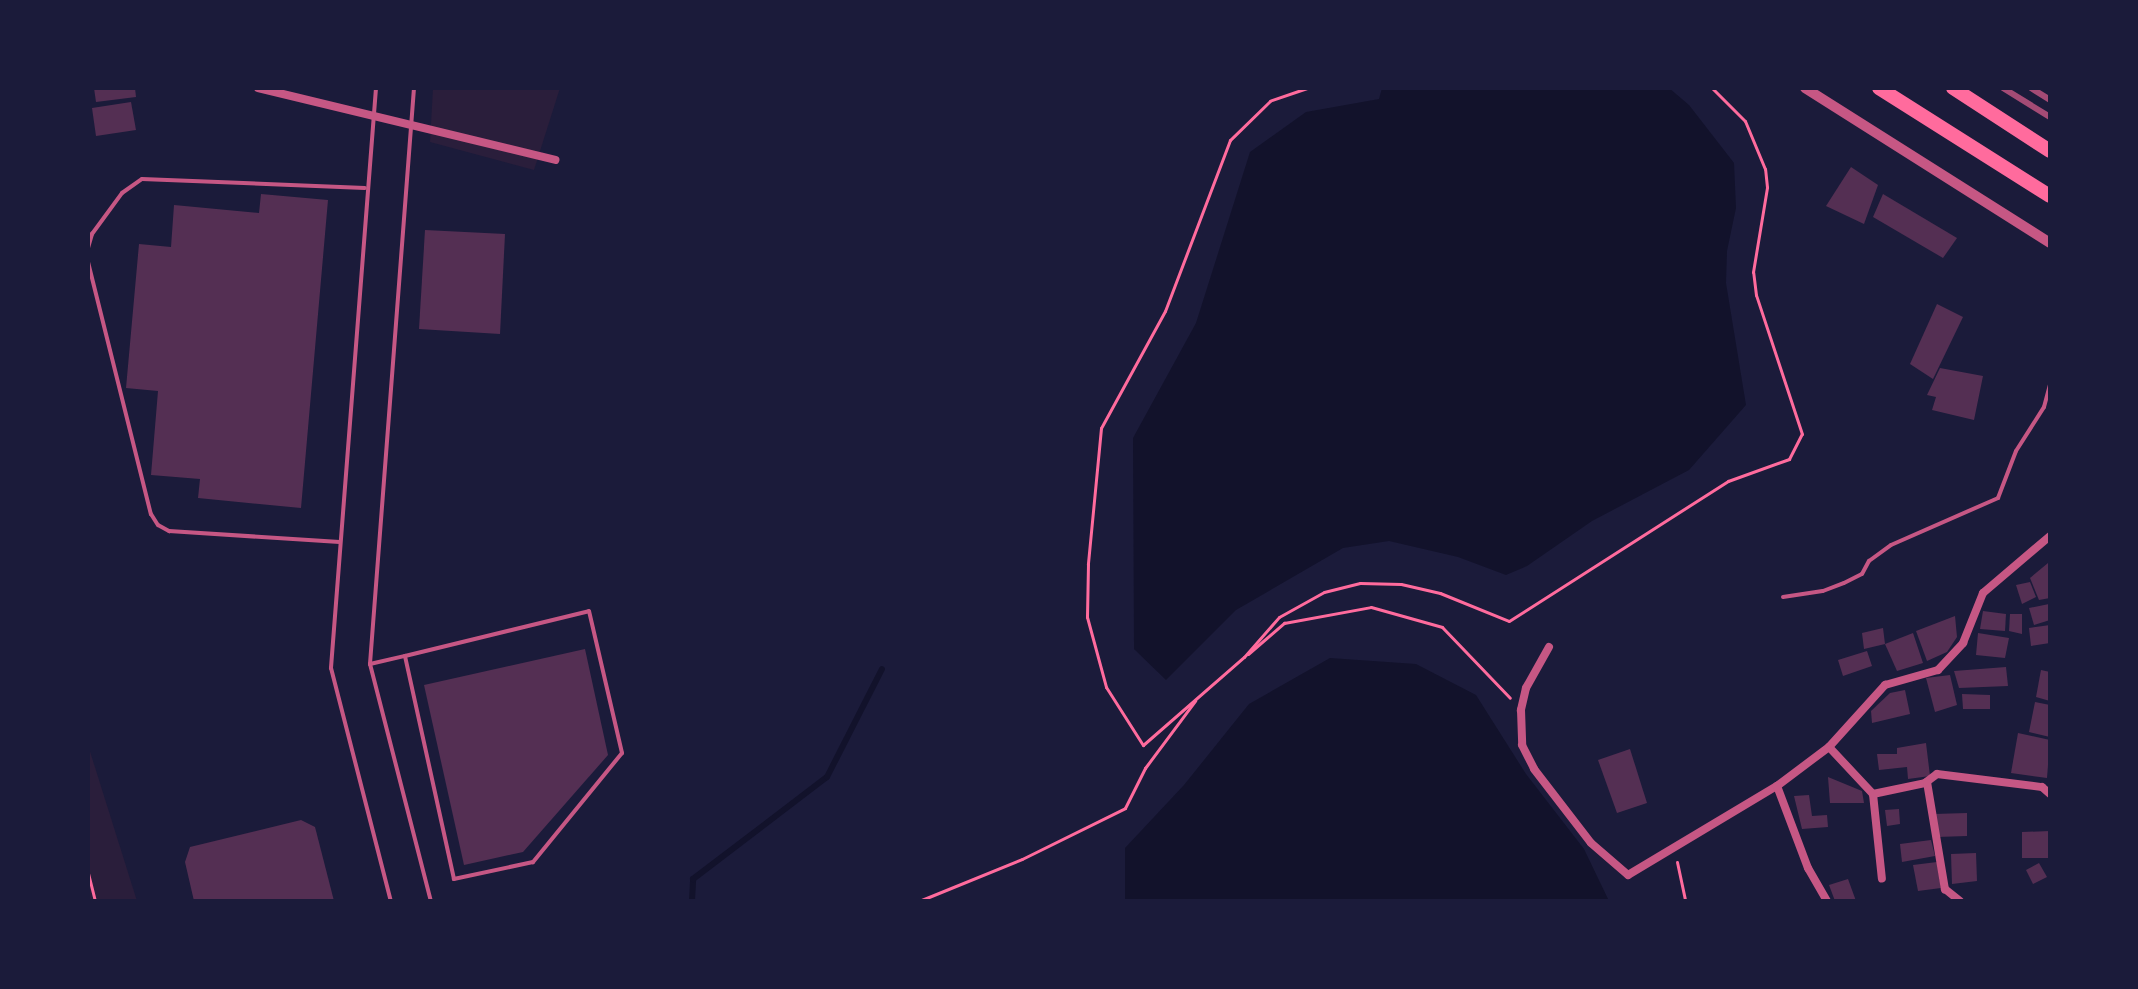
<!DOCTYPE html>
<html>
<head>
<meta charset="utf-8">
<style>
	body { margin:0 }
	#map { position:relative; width:2138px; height:989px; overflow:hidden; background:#1b1b3a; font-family:"Asap Condensed",sans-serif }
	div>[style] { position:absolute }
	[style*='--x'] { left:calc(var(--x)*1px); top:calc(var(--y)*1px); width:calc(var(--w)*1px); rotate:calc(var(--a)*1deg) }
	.green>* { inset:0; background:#2a1e3b }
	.water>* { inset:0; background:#12122b }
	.stream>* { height:6px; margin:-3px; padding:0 3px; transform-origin:3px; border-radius:3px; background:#12122b }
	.building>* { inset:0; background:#542f53 }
	.path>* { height:3px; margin:-1.5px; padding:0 1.5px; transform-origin:1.5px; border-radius:1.5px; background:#ff6b9d }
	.service>* { height:4px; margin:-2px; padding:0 2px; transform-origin:2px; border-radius:2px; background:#c65784 }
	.minor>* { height:8px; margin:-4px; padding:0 4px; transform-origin:4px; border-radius:4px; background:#c65784 }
	.tertiary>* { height:10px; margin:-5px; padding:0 5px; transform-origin:5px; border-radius:5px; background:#c65784 }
	.trunk>* { height:14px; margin:-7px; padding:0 7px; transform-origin:7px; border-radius:7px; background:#ff6b9d }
	.rail>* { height:6px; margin:-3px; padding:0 3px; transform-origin:3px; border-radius:3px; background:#a44b75 }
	span { translate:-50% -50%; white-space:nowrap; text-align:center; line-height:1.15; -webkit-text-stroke:7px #1b1b3a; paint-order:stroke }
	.frame { position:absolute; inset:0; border:90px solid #1b1b3a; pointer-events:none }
</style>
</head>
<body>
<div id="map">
	<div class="green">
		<i style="clip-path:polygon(433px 88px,560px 88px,534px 170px,430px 142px)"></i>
		<i style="clip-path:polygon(88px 745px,137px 901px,88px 901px)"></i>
	</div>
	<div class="water">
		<i style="clip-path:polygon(1382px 88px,1669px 88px,1689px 105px,1734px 163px,1736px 208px,1727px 251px,1726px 283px,1746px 405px,1689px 470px,1592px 521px,1527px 566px,1506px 575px,1458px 557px,1389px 541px,1343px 548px,1236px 610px,1166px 680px,1134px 649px,1133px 438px,1196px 323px,1250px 152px,1306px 112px,1379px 99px)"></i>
		<i style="clip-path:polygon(1330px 658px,1416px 664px,1476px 695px,1526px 774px,1584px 849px,1609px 901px,1125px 901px,1125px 848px,1184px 785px,1249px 704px)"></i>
	</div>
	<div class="stream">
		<i style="--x:692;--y:901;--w:22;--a:-87"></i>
		<i style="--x:693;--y:879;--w:168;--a:-37.3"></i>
		<i style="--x:827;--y:777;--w:121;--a:-63"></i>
	</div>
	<div class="building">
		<i style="clip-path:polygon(94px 88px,135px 88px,136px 97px,96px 102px)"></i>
		<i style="clip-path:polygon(131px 102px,136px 130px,96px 136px,92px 108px)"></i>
		<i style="clip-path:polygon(1851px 167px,1878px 185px,1864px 224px,1826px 206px)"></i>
		<i style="clip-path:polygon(261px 194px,328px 200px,301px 508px,198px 498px,200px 479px,151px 475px,158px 391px,126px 388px,139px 244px,171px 247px,174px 205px,259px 213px)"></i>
		<i style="clip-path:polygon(1883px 194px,1957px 238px,1943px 258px,1873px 217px)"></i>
		<i style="clip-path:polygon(425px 230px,505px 234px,500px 334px,419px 329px)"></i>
		<i style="clip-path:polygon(1937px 304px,1963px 317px,1933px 379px,1910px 364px)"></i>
		<i style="clip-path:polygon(1940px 368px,1983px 376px,1974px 420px,1932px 410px,1936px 397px,1927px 395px)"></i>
		<i style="clip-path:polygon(2048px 563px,2050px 598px,2039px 600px,2030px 578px)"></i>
		<i style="clip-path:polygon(2030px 582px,2036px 597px,2022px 604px,2016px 585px)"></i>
		<i style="clip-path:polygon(2049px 604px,2050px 620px,2034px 625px,2029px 608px)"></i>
		<i style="clip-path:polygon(1983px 611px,2006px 614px,2005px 631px,1980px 629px)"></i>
		<i style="clip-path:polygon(2010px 614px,2022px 614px,2022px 634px,2009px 631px)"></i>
		<i style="clip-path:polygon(1955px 616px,1957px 637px,1947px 652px,1927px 661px,1916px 631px)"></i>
		<i style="clip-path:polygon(2050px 625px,2050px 643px,2031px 646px,2029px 628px)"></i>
		<i style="clip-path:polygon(1883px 628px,1885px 644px,1864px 649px,1862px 633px)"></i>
		<i style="clip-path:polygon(1913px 633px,1923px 663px,1897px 671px,1885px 644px)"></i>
		<i style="clip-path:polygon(1978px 633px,2009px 638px,2005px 658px,1976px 655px)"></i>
		<i style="clip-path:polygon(585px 649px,608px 755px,523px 852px,464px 865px,424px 685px)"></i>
		<i style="clip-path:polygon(1867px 651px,1872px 666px,1843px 676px,1838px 660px)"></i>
		<i style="clip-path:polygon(2006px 667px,2008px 686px,1959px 688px,1954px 671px)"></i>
		<i style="clip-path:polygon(2041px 670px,2050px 672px,2050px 701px,2036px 697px)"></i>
		<i style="clip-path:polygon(1950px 675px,1957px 705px,1935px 712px,1926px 678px)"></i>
		<i style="clip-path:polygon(1905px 690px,1910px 714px,1872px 723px,1871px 711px,1890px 693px)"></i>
		<i style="clip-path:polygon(1962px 694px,1990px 695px,1990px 709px,1963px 709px)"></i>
		<i style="clip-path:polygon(2035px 702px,2050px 705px,2050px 737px,2029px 732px)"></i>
		<i style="clip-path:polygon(2018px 733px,2050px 740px,2047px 778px,2011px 773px)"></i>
		<i style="clip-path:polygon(1926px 743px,1930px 776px,1908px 779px,1907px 767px,1879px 770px,1877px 754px,1897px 754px,1897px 748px)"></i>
		<i style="clip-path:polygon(1630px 749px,1647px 803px,1617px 813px,1598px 760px)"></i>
		<i style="clip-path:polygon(1828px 777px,1862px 791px,1864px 803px,1830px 803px)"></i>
		<i style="clip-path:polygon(1809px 795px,1812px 816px,1827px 815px,1828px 827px,1802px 829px,1794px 796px)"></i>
		<i style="clip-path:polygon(1899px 809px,1900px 824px,1887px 826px,1885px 810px)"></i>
		<i style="clip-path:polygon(1967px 813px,1967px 836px,1937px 837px,1934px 814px)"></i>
		<i style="clip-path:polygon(301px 820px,315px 827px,334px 901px,194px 901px,185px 862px,190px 847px)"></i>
		<i style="clip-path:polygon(2050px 831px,2050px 858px,2022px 858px,2022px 832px)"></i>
		<i style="clip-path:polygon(1931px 840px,1935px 856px,1902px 862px,1900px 844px)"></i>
		<i style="clip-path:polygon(1976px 853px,1977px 881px,1952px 884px,1951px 854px)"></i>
		<i style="clip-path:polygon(1937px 862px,1941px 888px,1918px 891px,1913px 865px)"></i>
		<i style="clip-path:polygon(2039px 863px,2047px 877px,2033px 884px,2026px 870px)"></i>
		<i style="clip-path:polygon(1848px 879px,1856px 901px,1835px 901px,1829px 885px)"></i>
	</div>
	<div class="path">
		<i style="--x:1307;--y:88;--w:39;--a:161"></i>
		<i style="--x:1270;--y:101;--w:56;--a:135.7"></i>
		<i style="--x:1230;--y:140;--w:183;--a:110.8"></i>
		<i style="--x:1165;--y:311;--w:133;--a:118.7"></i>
		<i style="--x:1101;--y:428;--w:137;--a:95.5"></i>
		<i style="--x:1088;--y:564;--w:53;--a:91.1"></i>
		<i style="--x:1087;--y:617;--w:73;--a:74.8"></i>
		<i style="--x:1106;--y:687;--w:69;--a:57.5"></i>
		<i style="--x:1143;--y:745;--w:134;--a:-41.1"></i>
		<i style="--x:1244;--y:657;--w:53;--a:-48.8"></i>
		<i style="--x:1279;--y:617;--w:51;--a:-29.1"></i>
		<i style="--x:1324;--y:592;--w:37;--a:-14"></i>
		<i style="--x:1360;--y:583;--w:41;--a:1.4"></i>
		<i style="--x:1401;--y:584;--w:40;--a:13"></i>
		<i style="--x:1440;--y:593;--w:74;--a:22.1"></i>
		<i style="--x:1509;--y:621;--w:260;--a:-32.6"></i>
		<i style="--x:1728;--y:481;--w:65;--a:-19.8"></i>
		<i style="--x:1789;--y:459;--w:28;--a:-63"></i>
		<i style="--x:1802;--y:434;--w:146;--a:-108.3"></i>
		<i style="--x:1756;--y:295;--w:23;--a:-97"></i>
		<i style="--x:1753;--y:272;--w:86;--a:-80.6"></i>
		<i style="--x:1767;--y:187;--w:18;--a:-96"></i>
		<i style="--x:1765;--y:169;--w:52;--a:-112.6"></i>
		<i style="--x:1745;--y:121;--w:47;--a:-135"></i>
		<i style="--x:1248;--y:654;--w:48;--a:-40.7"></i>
		<i style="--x:1284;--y:623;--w:88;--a:-10.4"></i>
		<i style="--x:1371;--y:607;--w:74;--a:15.7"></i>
		<i style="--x:1442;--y:627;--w:98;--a:46.2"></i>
		<i style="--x:1677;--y:862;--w:40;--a:78"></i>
		<i style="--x:88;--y:873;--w:29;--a:76"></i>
		<i style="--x:919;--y:901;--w:111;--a:-22.2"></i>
		<i style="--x:1022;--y:859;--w:115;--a:-26.3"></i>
		<i style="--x:1125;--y:808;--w:45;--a:-63.4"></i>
		<i style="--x:1145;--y:768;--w:84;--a:-53.3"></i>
	</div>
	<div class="service">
		<i style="--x:376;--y:88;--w:582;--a:94.44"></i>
		<i style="--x:331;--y:668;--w:241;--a:75.6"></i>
		<i style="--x:414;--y:88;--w:578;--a:94.37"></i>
		<i style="--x:370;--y:664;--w:245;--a:75.6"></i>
		<i style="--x:88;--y:248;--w:15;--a:-74"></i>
		<i style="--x:92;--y:234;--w:51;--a:-53.8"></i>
		<i style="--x:122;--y:193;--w:24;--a:-35"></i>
		<i style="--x:142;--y:179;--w:223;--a:2.3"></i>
		<i style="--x:88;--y:262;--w:260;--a:76"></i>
		<i style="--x:151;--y:514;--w:13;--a:58"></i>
		<i style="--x:158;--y:525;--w:13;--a:29"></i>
		<i style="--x:169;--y:531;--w:171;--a:3.7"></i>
		<i style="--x:1783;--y:597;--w:40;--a:-8.5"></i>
		<i style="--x:1823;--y:591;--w:22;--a:-21"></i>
		<i style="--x:1844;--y:583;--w:20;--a:-27"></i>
		<i style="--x:1862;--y:574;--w:15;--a:-62"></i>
		<i style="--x:1869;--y:561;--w:27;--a:-36"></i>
		<i style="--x:1891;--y:545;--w:117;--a:-23.7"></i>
		<i style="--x:1998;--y:498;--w:50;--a:-69"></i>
		<i style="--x:2016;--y:451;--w:52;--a:-57.5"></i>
		<i style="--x:2044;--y:407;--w:23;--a:-75"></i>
		<i style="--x:370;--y:664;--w:36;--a:-13"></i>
		<i style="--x:405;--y:656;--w:189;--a:-13.7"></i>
		<i style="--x:589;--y:611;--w:146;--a:76.9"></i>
		<i style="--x:622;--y:753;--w:141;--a:129.2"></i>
		<i style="--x:533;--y:862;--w:81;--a:167.9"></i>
		<i style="--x:454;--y:879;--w:228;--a:-102.4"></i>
	</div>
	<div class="minor">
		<i style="--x:258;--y:88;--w:306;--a:13.6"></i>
		<i style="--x:1549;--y:647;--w:47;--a:119.3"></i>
		<i style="--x:1526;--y:688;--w:23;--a:103"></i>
		<i style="--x:1521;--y:710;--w:35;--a:88"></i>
		<i style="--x:1522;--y:745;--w:27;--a:63"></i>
		<i style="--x:1534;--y:769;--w:93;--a:52.4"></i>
		<i style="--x:1591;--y:843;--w:49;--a:40.9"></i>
		<i style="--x:1628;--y:875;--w:174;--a:-30.9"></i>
		<i style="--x:1777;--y:786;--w:65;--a:-36.9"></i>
		<i style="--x:1829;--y:747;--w:84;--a:-47.9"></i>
		<i style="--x:1885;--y:685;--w:55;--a:-15.8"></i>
		<i style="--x:1938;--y:670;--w:37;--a:-47"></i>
		<i style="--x:1963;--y:643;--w:54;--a:-68.2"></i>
		<i style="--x:1983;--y:593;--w:88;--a:-40.4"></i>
		<i style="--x:1829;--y:747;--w:64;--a:46.9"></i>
		<i style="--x:1873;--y:794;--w:53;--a:-11.9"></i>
		<i style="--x:1925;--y:783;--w:15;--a:-37"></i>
		<i style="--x:1937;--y:774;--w:106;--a:7.1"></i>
		<i style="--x:2042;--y:787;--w:11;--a:41"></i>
		<i style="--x:1927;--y:782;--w:109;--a:80.5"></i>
		<i style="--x:1945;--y:889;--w:19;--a:39"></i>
		<i style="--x:1777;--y:786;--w:88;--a:69.3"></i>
		<i style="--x:1808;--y:868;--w:38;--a:60"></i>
		<i style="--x:1873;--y:794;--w:85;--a:84"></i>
	</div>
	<div class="tertiary">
		<i style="--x:1805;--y:88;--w:290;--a:32.3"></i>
	</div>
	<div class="trunk">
		<i style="--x:1879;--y:88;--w:202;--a:32.3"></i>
		<i style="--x:1953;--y:88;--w:116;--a:33"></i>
	</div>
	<div class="rail">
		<i style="--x:2003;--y:88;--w:55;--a:31.7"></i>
		<i style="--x:2031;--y:88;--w:22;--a:32"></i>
	</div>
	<div class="frame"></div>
</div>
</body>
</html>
